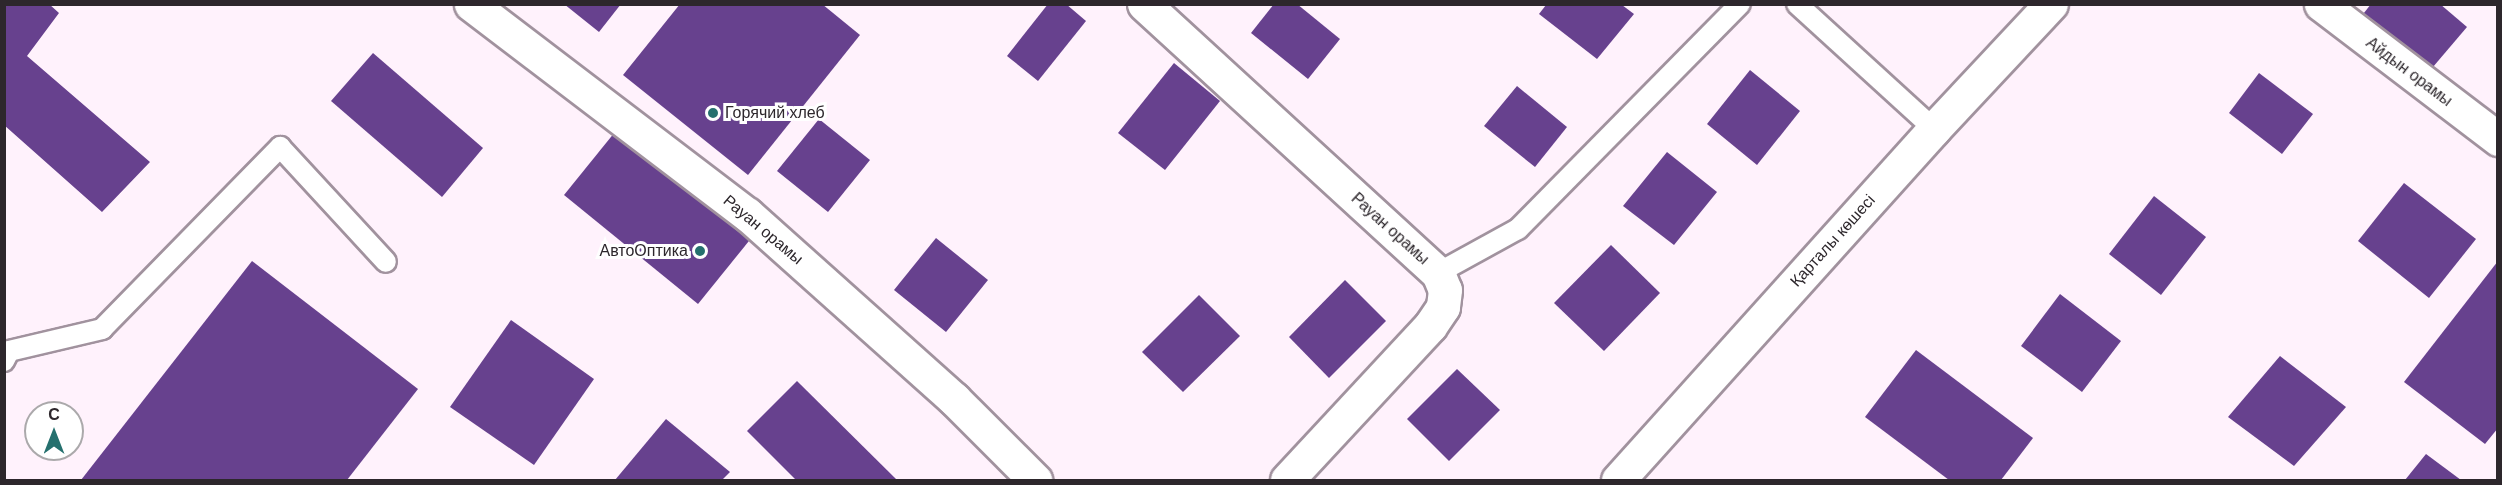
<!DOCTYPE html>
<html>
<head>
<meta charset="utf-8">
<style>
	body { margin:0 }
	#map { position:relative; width:2502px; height:485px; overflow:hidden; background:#fff2fc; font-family:Arial,sans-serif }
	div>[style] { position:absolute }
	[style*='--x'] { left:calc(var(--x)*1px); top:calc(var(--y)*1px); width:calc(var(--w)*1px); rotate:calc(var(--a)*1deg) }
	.building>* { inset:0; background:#67418e }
	.roads { filter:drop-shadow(2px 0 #a1929e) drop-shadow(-2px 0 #a1929e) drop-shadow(0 2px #a1929e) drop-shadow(0 -2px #a1929e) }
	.lane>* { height:20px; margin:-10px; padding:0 10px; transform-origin:10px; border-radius:10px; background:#fff }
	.street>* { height:33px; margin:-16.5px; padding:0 16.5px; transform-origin:16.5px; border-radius:16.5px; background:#fff }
	.secondary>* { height:33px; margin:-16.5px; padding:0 16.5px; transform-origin:16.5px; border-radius:16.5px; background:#fff }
	.dots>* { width:16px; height:16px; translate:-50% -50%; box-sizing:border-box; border:3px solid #fff; border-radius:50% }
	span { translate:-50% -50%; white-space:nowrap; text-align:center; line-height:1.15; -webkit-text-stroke:6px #fff; paint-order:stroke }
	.street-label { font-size:16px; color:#2d272c }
	.poi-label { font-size:16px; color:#2d272c }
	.left { translate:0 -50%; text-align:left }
	.right { translate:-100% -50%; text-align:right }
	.frame { position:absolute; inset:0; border:6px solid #2d272c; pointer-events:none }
	.north { position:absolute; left:24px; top:401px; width:60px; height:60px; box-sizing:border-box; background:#fff; border:2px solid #aba9ab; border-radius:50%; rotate:0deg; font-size:16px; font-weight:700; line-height:24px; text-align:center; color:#2d272c }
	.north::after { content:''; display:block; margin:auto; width:21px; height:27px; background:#25706e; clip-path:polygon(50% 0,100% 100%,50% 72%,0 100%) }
</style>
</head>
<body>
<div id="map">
	<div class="building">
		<i style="clip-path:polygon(4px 4px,49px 4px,59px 13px,27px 56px,150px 162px,102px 212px,4px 125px)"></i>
		<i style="clip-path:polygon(564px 4px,621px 4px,599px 32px)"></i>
		<i style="clip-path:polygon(680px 4px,822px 4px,860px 35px,748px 175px,623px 75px)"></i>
		<i style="clip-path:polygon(1048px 4px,1066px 4px,1086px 21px,1038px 81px,1007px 56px)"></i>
		<i style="clip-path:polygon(1274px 4px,1297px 4px,1340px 39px,1308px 79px,1251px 33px)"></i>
		<i style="clip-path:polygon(2371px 4px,2440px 4px,2467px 27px,2427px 74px,2360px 18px)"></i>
		<i style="clip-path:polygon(1546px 5px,1622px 5px,1634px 14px,1597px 59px,1539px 14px)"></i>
		<i style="clip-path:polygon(373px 53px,483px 148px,442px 197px,331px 101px)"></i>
		<i style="clip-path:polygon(1174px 63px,1220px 101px,1165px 170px,1118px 133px)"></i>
		<i style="clip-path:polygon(1750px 70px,1800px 111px,1757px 165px,1707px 124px)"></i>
		<i style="clip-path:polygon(2259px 73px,2313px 114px,2282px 154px,2229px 113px)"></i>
		<i style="clip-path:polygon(1517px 86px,1567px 127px,1535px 167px,1484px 126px)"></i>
		<i style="clip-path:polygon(819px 119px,870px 160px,828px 212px,777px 171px)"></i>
		<i style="clip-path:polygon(619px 127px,753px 236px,698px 304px,564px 195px)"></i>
		<i style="clip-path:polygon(1667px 152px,1717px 192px,1674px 245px,1623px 206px)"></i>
		<i style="clip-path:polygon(2404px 183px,2476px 239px,2429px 298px,2358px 241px)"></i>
		<i style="clip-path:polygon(2154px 196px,2206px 237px,2161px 295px,2109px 254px)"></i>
		<i style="clip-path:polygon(936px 238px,988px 280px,946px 332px,894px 290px)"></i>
		<i style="clip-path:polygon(1611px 245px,1660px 293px,1604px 351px,1554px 303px)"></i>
		<i style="clip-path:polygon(252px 261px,418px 389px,347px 480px,81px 480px)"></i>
		<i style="clip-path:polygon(2498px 261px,2498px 428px,2485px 444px,2404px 382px)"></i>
		<i style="clip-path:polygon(1345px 280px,1386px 321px,1329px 378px,1289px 337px)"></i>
		<i style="clip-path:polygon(2060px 294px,2121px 341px,2082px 392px,2021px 346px)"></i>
		<i style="clip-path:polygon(1199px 295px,1240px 336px,1183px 392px,1142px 352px)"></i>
		<i style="clip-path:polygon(511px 320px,594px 379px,534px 465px,450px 407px)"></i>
		<i style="clip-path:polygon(1916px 350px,2033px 438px,2001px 480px,1949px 480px,1865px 417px)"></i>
		<i style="clip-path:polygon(2280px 356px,2346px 407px,2294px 466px,2228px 417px)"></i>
		<i style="clip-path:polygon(1457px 369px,1500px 410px,1449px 461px,1407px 419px)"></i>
		<i style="clip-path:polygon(797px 381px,897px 480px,796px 480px,747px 431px)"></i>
		<i style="clip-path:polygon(666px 419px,730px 472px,722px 480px,615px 480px)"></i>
		<i style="clip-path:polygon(2426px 454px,2461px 480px,2405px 480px)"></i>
	</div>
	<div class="roads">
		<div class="lane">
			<i style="--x:1797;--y:4;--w:185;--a:42.4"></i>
			<i style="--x:1438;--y:273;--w:91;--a:-28.8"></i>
			<i style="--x:1518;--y:229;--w:316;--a:-45.4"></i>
			<i style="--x:4;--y:361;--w:11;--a:-63"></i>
			<i style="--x:9;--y:351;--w:96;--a:-13.3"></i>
			<i style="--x:102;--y:329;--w:255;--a:-45.6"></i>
			<i style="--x:280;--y:147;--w:156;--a:47.3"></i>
		</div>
		<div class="street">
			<i style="--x:471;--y:4;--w:347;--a:37.3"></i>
			<i style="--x:747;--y:214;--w:278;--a:41.8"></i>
			<i style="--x:954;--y:399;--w:115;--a:45"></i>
			<i style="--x:1144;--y:4;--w:398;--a:42.5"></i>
			<i style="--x:1438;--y:273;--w:18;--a:68"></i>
			<i style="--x:1445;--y:290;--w:17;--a:97"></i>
			<i style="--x:1443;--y:307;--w:23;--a:124"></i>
			<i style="--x:1430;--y:326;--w:210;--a:132.9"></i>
			<i style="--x:2321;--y:4;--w:223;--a:37.3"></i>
		</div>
		<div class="secondary">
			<i style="--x:1618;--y:480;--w:472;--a:-48"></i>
			<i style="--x:1934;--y:129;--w:171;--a:-46.9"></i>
		</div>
	</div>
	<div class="dots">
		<i style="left:713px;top:113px;background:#25706e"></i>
		<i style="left:700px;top:251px;background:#25706e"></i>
	</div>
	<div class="street-label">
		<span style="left:2409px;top:72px;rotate:37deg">Айдын орамы</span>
		<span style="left:1390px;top:229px;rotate:42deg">Рауан орамы</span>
		<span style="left:763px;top:230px;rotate:40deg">Рауан орамы</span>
		<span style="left:1833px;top:241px;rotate:-48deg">Қарталы көшесі</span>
	</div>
	<div class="poi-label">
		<span class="left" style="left:725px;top:113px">Горячий хлеб</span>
		<span class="right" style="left:688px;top:251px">АвтоОптика</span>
	</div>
	<div class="frame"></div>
	<div class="north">С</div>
</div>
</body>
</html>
